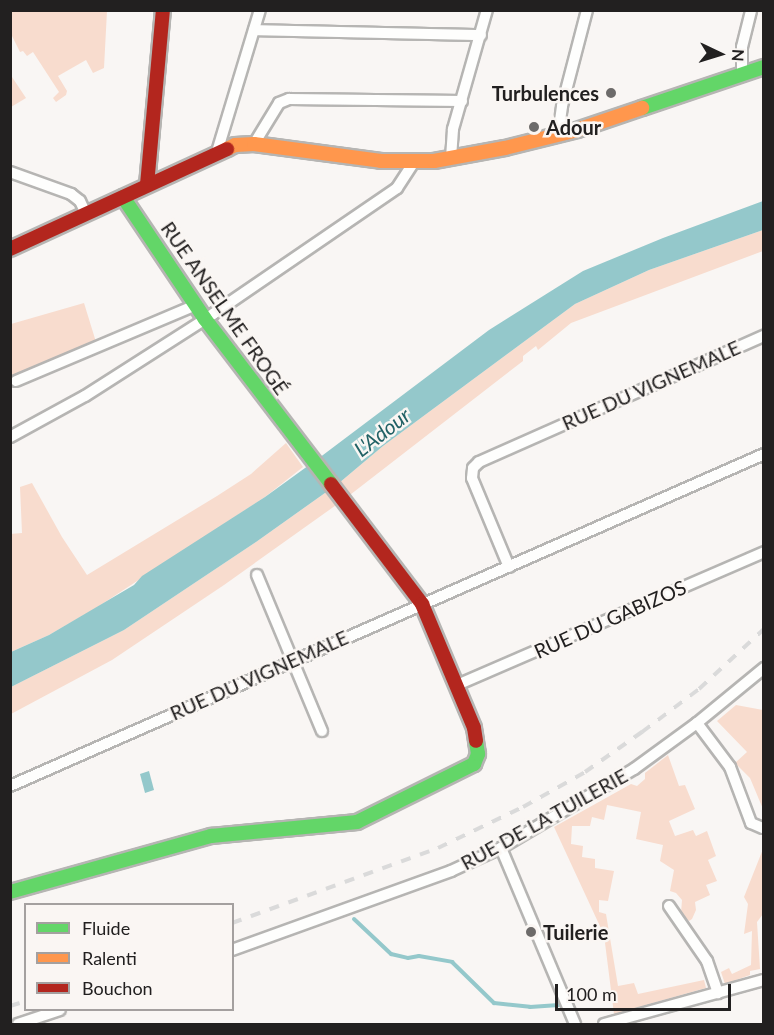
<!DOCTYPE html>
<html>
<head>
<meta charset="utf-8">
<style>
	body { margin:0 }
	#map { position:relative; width:774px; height:1035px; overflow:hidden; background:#f9f6f4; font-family:Lato,sans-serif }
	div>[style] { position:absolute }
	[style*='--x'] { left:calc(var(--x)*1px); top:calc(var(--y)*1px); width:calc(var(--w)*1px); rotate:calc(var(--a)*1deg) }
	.green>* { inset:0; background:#f8dcce }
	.water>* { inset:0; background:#94c8cb }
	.stream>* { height:4px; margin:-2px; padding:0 2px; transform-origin:2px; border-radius:2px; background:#94c8cb }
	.roads { filter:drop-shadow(2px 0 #b6b5b3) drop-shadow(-2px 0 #b6b5b3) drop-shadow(0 2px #b6b5b3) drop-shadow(0 -2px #b6b5b3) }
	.street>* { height:10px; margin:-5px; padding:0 5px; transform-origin:5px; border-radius:5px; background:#fefefd }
	.fast>* { height:14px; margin:-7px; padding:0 7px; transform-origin:7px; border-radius:7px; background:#63d668 }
	.slow>* { height:14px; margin:-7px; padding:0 7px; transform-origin:7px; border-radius:7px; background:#ff974d }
	.jam>* { height:14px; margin:-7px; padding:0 7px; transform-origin:7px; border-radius:7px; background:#b3261e }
	.rail>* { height:4px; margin-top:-2px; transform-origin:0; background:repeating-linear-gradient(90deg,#dadada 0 10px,transparent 0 20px) }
	.dots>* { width:16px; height:16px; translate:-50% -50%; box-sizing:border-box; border:3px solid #faf6f3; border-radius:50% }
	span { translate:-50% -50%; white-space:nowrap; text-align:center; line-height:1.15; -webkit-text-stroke:5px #faf6f3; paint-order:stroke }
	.poi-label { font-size:20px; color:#222020; font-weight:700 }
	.right { translate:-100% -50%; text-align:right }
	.left { translate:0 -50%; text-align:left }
	.street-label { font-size:20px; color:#222020 }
	.water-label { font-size:21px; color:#216165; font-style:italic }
	.frame { position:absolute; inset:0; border:12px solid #222020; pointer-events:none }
	.legend { position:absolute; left:24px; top:903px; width:210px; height:108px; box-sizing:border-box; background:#faf6f3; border:2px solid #a4a09f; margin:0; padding:8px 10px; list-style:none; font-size:18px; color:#222020 }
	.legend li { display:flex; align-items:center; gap:12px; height:30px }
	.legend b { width:30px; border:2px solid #a4a09f }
	.north { position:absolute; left:690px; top:24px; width:60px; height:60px; -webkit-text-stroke:4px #faf6f3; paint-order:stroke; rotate:94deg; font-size:16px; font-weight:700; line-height:24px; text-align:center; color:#222020 }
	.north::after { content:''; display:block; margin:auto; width:21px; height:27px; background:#222020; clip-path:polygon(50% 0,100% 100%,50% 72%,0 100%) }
	.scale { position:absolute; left:555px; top:984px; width:176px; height:27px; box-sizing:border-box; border:3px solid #222020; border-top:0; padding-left:8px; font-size:18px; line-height:21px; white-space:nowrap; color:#222020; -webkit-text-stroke:4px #faf6f3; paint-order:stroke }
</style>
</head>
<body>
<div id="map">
	<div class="green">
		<i style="clip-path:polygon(10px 11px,107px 11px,104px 68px,93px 73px,86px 60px,58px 76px,67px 91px,66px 95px,56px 102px,53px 98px,59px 92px,33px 52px,27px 56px,23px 51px,20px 52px,11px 34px)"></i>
		<i style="clip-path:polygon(10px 74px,26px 98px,11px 107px,10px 107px)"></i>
		<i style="clip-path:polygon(763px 230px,763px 251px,571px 323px,538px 350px,536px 346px,523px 356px,523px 361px,346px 498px,224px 585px,112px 660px,11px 714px,11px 687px,124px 630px,256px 542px,339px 483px,383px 446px,575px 304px,649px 270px)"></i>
		<i style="clip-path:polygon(84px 303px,96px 342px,11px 379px,11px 324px)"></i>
		<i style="clip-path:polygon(286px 443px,303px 467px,265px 497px,96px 608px,49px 635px,11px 652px,10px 534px,22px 533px,20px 487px,32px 483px,62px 537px,87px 575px,217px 496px,251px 474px)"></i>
		<i style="clip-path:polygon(736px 705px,763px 710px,763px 809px,750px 778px,735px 763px,747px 752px,717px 721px)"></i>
		<i style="clip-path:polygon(668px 755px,679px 786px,685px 785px,695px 809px,669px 821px,675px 836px,693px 830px,696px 836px,707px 831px,716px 856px,708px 860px,717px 881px,706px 885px,710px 895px,695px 902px,696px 910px,692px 919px,689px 921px,681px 913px,682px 900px,676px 893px,670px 891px,674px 870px,660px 861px,663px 845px,636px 839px,641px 812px,607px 805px,604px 820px,592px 817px,590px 826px,572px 826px,571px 844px,583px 846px,582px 857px,595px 859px,595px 868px,614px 871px,608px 901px,599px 900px,599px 912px,606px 914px,618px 986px,634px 983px,638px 994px,704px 980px,706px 988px,614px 1014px,604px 935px,554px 827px,631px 784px,637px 786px,645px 779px,645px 773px)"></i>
		<i style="clip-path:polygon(763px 849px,763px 914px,757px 922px,760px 969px,750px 971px,750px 975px,725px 984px,721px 972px,729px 968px,732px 974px,751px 965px,752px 931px,744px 934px,748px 904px,744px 897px)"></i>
	</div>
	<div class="water">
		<i style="clip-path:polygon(763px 201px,763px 230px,649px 270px,575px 304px,383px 446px,339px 483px,256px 542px,124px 630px,11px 687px,11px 652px,49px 635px,134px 585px,142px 576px,265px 497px,323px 455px,489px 330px,583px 271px,663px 238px)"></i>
		<i style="clip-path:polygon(149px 771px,154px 790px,145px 793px,140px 774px)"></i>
	</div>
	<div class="stream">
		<i style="--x:354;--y:919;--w:51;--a:43.4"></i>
		<i style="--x:391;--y:954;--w:17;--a:13"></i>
		<i style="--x:408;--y:958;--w:11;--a:-10"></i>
		<i style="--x:419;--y:956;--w:34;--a:10"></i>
		<i style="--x:452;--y:962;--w:59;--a:44.3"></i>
		<i style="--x:494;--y:1003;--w:36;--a:6"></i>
		<i style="--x:530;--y:1007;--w:29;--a:-4"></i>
	</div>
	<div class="roads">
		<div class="street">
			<i style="--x:254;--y:30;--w:227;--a:1.3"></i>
			<i style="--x:742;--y:75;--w:28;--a:-90"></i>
			<i style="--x:742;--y:47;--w:38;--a:-76"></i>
			<i style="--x:558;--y:135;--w:29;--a:-82"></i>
			<i style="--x:562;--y:106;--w:99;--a:-75.4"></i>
			<i style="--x:254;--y:144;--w:48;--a:-58.6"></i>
			<i style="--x:279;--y:103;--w:11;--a:-22"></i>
			<i style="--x:289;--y:99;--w:173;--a:0.7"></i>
			<i style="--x:217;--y:152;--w:148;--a:-73.2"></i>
			<i style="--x:451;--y:158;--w:29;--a:-86"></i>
			<i style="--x:453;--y:129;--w:124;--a:-74.1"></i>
			<i style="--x:10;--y:172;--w:65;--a:19.8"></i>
			<i style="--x:71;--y:194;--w:11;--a:38"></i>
			<i style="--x:80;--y:201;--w:14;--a:65"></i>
			<i style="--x:16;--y:381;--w:195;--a:-22.9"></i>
			<i style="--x:10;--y:437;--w:85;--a:-28.7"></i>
			<i style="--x:85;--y:396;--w:152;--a:-32.6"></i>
			<i style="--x:213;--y:314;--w:223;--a:-34.4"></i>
			<i style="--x:397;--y:188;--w:31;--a:-57"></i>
			<i style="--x:509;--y:567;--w:96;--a:-112.6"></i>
			<i style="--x:472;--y:478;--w:10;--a:-84"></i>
			<i style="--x:473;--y:468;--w:8;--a:-45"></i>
			<i style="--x:479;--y:462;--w:312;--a:-23.9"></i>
			<i style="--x:257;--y:575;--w:169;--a:67.4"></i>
			<i style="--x:457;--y:685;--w:335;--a:-23.4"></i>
			<i style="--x:697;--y:723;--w:55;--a:53.1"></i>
			<i style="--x:730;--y:767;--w:60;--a:69.4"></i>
			<i style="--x:751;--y:823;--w:13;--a:23"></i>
			<i style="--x:10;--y:786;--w:824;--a:-23.76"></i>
			<i style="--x:501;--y:848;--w:191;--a:67.2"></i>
			<i style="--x:669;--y:906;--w:67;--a:55.4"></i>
			<i style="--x:707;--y:961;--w:34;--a:71"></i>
			<i style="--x:232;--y:950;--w:233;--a:-19.8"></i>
			<i style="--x:451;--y:871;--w:55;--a:-24.7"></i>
			<i style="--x:501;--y:848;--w:155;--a:-30.7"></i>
			<i style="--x:634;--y:769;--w:78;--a:-36.1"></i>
			<i style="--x:697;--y:723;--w:87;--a:-39.4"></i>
			<i style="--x:18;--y:1024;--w:44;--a:-18.4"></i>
			<i style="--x:604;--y:1024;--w:166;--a:-15.4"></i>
		</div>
		<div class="fast">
			<i style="--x:642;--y:108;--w:129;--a:-18.6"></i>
			<i style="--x:123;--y:197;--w:147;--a:56.1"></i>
			<i style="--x:205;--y:319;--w:208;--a:52.6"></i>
			<i style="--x:10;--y:892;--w:209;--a:-15.6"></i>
			<i style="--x:211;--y:836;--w:147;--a:-5.5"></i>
			<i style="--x:357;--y:822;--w:131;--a:-26.4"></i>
			<i style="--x:474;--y:764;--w:11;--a:-68"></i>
			<i style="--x:478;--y:754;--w:13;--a:-99"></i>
		</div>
		<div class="slow">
			<i style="--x:227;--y:149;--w:9;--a:-27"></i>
			<i style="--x:235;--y:145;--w:19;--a:-3"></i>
			<i style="--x:254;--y:144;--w:128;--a:7.6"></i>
			<i style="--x:381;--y:161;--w:53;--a:0"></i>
			<i style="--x:434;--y:161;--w:72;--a:-10.4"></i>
			<i style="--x:505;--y:148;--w:74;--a:-14"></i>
			<i style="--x:577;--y:130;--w:69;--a:-18.7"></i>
		</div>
		<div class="jam">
			<i style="--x:147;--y:185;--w:176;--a:-84.8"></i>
			<i style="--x:10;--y:249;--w:239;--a:-24.7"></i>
			<i style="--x:331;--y:484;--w:151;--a:52.8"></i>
			<i style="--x:422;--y:604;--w:134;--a:67.2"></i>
			<i style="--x:474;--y:728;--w:13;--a:81"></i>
		</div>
	</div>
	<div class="rail">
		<i style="--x:232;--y:923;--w:219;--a:-20"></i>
		<i style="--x:438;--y:848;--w:94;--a:-25.8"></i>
		<i style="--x:523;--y:807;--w:71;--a:-29.4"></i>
		<i style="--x:585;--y:772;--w:70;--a:-35.1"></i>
		<i style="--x:642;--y:732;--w:71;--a:-37"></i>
		<i style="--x:699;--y:689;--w:88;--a:-42.7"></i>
		<i style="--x:10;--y:1006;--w:17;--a:-17"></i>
	</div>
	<div class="dots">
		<i style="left:611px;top:93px;background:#6d6b6a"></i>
		<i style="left:534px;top:127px;background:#6d6b6a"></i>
		<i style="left:531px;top:932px;background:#6d6b6a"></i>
	</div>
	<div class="poi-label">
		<span class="right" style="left:599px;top:93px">Turbulences</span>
		<span class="left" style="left:546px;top:127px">Adour</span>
		<span class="left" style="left:543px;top:932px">Tuilerie</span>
	</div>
	<div class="street-label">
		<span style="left:225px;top:308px;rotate:55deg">RUE ANSELME FROGÉ</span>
		<span style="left:651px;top:385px;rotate:-24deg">RUE DU VIGNEMALE</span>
		<span style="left:610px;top:619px;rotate:-24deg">RUE DU GABIZOS</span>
		<span style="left:259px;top:675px;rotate:-24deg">RUE DU VIGNEMALE</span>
		<span style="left:544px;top:819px;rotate:-29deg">RUE DE LA TUILERIE</span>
	</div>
	<div class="water-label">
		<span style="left:382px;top:432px;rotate:-38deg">L'Adour</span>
	</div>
	<div class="frame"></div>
	<ul class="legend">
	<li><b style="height:8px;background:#63d668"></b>Fluide</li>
	<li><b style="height:8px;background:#ff974d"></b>Ralenti</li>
	<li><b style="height:8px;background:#b3261e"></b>Bouchon</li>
	</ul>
	<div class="north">N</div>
	<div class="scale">100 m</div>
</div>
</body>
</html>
